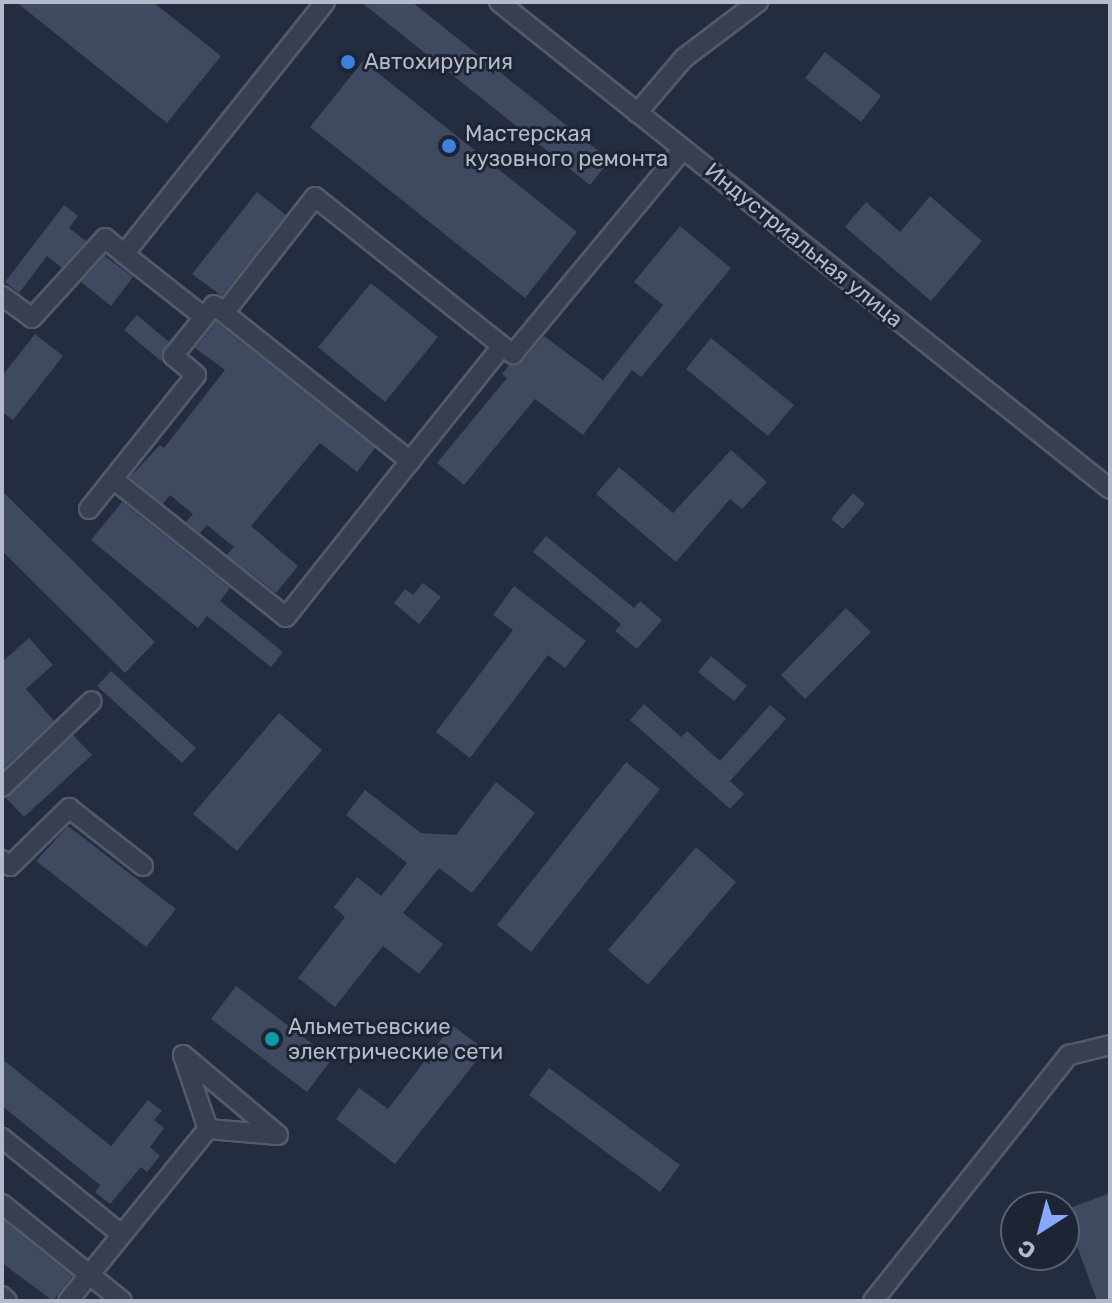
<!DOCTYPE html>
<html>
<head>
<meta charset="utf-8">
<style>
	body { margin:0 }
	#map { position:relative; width:1112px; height:1303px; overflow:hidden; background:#242c3f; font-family:Rubik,sans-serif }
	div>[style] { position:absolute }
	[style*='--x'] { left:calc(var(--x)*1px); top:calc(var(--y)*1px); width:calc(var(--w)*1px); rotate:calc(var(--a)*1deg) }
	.building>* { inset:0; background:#3f495f }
	.roads { filter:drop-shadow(2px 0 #535a6a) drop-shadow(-2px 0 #535a6a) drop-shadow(0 2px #535a6a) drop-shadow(0 -2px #535a6a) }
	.minor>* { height:18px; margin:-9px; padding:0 9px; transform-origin:9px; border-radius:9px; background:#383f4f }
	.dots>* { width:22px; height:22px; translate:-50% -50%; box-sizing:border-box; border:4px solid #1d2434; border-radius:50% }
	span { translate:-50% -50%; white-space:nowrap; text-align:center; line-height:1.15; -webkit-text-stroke:6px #1d2434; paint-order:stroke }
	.poi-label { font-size:22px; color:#b4baca }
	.left { translate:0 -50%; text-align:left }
	.street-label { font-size:22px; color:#b4baca }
	.frame { position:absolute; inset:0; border:4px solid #b4baca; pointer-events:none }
	.north { position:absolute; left:1000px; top:1191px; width:80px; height:80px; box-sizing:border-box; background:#1d2434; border:2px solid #596070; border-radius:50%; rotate:216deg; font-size:22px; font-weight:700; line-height:32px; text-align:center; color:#b4baca }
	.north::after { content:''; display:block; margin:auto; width:28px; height:36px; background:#88a8fb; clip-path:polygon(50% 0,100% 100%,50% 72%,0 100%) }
</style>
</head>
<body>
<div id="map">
	<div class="building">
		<i style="clip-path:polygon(16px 2px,153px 2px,221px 56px,167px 123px)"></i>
		<i style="clip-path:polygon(361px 2px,412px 2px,610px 160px,590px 185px)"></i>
		<i style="clip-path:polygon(825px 52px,881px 96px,861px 122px,805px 78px)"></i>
		<i style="clip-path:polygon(363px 61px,577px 232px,525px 298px,310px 127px)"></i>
		<i style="clip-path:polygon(257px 192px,286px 215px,222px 296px,192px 274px)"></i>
		<i style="clip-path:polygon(930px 196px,982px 241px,931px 301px,845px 227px,866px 202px,900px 232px)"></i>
		<i style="clip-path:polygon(64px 205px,78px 216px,69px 228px,86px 241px,62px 268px,47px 256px,19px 293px,5px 282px)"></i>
		<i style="clip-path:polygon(680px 226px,731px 268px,641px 377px,632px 370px,583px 435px,535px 399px,464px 485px,437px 463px,507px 378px,502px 374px,509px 365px,522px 362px,544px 336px,603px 380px,663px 305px,634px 282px)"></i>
		<i style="clip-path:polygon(105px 256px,133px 277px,111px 306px,81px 282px)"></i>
		<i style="clip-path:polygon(371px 283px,438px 337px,385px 402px,318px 347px)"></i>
		<i style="clip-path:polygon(137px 315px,169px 342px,161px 361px,124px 330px)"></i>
		<i style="clip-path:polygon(216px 322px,375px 448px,357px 472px,320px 443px,251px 526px,298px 566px,276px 593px,227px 555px,234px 547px,207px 525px,200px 533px,186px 522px,193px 514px,170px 495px,163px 504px,130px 477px,160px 445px,164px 448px,225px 370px,195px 348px)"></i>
		<i style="clip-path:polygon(35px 334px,63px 356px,13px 420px,2px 412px,2px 376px)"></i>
		<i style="clip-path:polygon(711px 338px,794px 405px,768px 436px,686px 369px)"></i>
		<i style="clip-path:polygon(731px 450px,767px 482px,742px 509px,730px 499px,676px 562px,596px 494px,619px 467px,673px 513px)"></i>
		<i style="clip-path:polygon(2px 491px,155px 642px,125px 673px,2px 551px)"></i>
		<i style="clip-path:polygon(853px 493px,865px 504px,843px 529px,831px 519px)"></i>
		<i style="clip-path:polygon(122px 502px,230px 588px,220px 601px,283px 652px,271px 667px,207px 616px,198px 628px,91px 540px)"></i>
		<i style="clip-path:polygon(546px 536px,634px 608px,640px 601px,662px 620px,637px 649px,615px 631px,621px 624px,533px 552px)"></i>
		<i style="clip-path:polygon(423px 583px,441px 597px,419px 624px,394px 603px,405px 589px,413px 595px)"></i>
		<i style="clip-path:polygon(514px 586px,586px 641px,565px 668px,548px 655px,470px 758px,436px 732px,513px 630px,493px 615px)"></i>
		<i style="clip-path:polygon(846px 608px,871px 632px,805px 699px,781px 675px)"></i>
		<i style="clip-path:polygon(29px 638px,53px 665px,26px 689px,54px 721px,2px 770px,2px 662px)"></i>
		<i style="clip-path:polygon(711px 656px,747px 686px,734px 701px,698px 672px)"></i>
		<i style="clip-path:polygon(111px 671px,196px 748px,182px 763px,97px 686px)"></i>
		<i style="clip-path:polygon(644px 704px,681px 737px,687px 731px,720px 761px,770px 705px,786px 719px,730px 781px,744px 794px,730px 809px,630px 720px)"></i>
		<i style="clip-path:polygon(279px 713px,322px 750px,237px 851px,193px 814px)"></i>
		<i style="clip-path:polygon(73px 735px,92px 755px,24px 817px,6px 798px)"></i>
		<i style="clip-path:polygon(626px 762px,660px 789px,531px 952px,497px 925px)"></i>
		<i style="clip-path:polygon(496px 782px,535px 813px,472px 893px,439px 868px,403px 913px,443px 944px,419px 974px,383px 946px,335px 1007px,298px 978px,345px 917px,334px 907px,357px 877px,381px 896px,407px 863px,346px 815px,365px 790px,421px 833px,456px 835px)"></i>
		<i style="clip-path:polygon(68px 826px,176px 909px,146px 947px,36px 861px)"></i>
		<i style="clip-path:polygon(696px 847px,736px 882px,648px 985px,608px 950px)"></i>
		<i style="clip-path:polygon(236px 986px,332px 1059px,307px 1092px,211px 1019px)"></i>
		<i style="clip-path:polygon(452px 1025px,485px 1050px,395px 1164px,336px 1119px,359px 1088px,388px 1109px)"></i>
		<i style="clip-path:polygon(2px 1059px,111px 1146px,148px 1100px,162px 1111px,154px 1120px,164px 1128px,150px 1147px,160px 1156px,147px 1172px,141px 1167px,110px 1204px,95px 1192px,100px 1185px,2px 1106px)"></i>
		<i style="clip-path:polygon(549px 1068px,680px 1165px,660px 1192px,529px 1095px)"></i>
		<i style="clip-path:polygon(1110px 1193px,1110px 1301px,1097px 1301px,1064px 1210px)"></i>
		<i style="clip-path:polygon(2px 1219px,72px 1276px,53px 1301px,2px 1263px)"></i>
	</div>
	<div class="roads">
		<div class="minor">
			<i style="--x:499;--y:2;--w:781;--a:38.56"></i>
			<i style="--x:637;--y:113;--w:72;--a:-49.5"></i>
			<i style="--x:684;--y:58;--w:93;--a:-37.1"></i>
			<i style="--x:2;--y:296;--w:37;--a:36"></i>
			<i style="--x:32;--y:318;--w:108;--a:-47.6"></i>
			<i style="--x:105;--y:238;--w:25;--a:40"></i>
			<i style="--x:224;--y:313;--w:147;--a:-51.9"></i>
			<i style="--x:315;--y:197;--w:239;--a:38.5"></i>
			<i style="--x:204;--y:317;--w:102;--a:-141.8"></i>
			<i style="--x:124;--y:254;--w:322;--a:-51.4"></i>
			<i style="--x:113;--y:479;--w:221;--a:38.6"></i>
			<i style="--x:286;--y:617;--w:199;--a:-51.5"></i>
			<i style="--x:89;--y:509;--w:171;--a:-51.4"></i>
			<i style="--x:196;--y:375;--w:30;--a:-140"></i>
			<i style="--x:173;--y:356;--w:65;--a:-51.2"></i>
			<i style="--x:214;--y:305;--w:251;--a:38.5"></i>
			<i style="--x:410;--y:461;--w:147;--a:-51.3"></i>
			<i style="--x:502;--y:346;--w:14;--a:36"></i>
			<i style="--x:513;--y:354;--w:266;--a:-50.3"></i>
			<i style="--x:2;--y:787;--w:124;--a:-43.7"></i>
			<i style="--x:2;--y:860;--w:10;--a:37"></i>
			<i style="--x:10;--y:866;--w:83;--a:-44.5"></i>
			<i style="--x:69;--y:808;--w:94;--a:38.1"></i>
			<i style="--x:183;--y:1055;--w:124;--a:40.1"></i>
			<i style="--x:278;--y:1135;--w:70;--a:-175.1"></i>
			<i style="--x:208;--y:1129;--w:78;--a:-108.7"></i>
			<i style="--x:2;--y:1138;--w:154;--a:38.9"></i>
			<i style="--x:2;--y:1204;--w:154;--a:38.9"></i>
			<i style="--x:2;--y:1296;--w:7;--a:45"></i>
			<i style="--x:68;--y:1301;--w:222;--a:-50.9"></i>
			<i style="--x:873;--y:1301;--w:315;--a:-51.5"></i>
			<i style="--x:1069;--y:1055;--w:42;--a:-13.7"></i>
		</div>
	</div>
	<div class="dots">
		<i style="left:348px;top:62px;background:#3f7fe0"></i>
		<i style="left:449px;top:146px;background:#3f7fe0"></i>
		<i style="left:272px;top:1039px;background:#0f9aa8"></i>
	</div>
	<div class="poi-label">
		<span class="left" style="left:364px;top:62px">Автохирургия</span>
		<span class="left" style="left:465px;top:146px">Мастерская<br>кузовного ремонта</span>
		<span class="left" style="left:288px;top:1039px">Альметьевские<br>электрические сети</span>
	</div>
	<div class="street-label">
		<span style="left:804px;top:245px;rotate:39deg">Индустриальная улица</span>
	</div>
	<div class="frame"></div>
	<div class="north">С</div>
</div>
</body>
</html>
